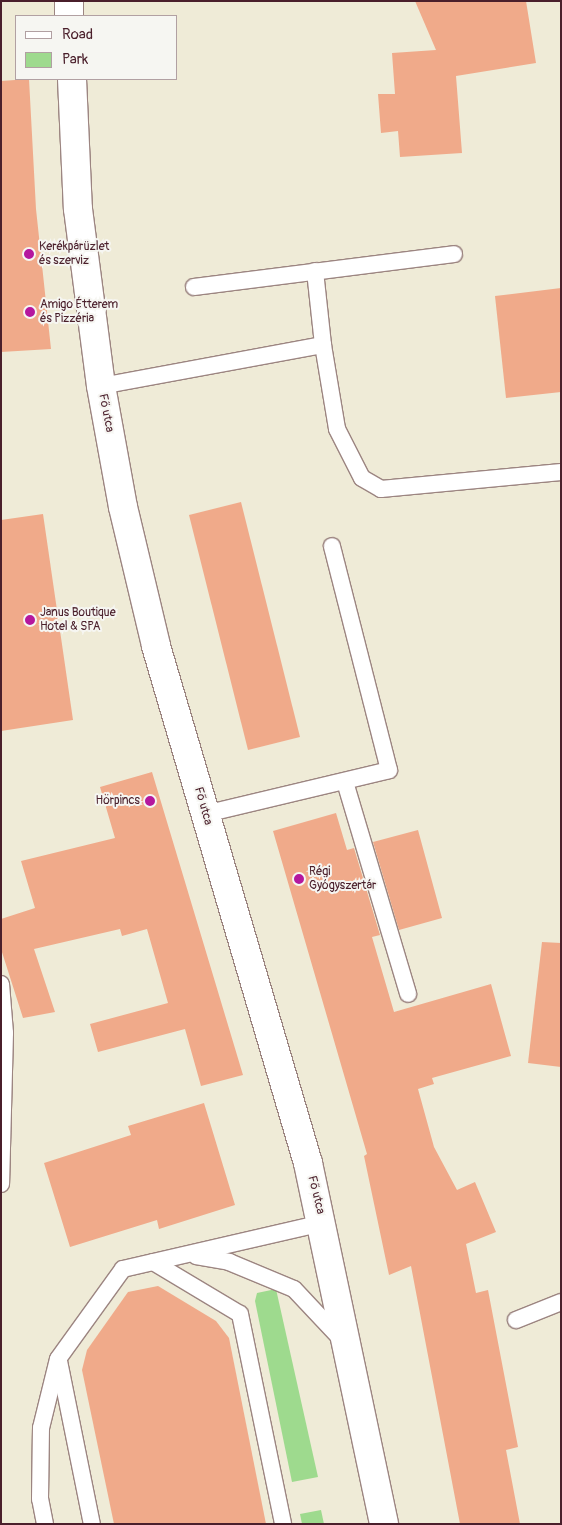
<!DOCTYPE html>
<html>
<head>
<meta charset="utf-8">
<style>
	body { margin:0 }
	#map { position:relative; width:562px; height:1525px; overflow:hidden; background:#efebd7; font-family:Pangolin,sans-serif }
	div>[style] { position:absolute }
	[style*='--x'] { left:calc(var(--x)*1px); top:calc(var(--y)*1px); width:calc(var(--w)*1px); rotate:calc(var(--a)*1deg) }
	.green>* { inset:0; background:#9eda8e }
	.building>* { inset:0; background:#f0aa8a }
	.roads { filter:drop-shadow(1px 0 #9c8581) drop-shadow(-1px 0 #9c8581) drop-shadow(0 1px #9c8581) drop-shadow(0 -1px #9c8581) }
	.lane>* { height:16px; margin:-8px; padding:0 8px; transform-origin:8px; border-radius:8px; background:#fff }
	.street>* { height:28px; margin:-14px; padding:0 14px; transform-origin:14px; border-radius:14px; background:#fff }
	.dots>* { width:14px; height:14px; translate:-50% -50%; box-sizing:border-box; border:2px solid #f6f6f2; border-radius:50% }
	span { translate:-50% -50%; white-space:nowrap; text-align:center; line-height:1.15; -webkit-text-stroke:4px #f6f6f2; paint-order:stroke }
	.poi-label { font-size:12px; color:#4a1f2b }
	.left { translate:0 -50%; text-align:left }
	.right { translate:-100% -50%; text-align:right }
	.street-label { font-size:12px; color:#4a1f2b }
	.frame { position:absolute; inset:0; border:2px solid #4a1f2b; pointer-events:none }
	.legend { position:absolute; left:15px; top:15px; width:162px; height:65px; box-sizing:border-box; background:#f6f6f2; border:1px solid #b1a0a2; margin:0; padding:6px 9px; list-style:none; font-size:15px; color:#4a1f2b }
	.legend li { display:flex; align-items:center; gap:10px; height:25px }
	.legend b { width:25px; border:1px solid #b1a0a2 }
</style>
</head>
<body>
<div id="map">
	<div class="green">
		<i style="clip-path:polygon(276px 1289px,318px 1477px,292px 1482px,255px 1301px,257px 1293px)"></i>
		<i style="clip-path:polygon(321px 1510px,324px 1524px,302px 1524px,300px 1514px)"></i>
	</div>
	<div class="building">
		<i style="clip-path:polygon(415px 1px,526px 1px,536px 63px,456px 76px,462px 153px,400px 157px,398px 131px,381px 133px,378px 94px,395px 94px,392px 53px,436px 50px)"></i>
		<i style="clip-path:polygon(29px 79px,36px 209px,51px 349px,1px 352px,1px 81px)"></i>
		<i style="clip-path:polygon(561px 288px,561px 392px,506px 398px,495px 296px)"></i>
		<i style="clip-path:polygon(241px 502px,300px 737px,248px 750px,189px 515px)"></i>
		<i style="clip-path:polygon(43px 514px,73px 720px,1px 731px,1px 520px)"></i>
		<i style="clip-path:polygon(152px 772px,243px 1075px,201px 1086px,185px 1029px,98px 1052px,90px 1024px,168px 1003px,147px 929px,122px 936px,120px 929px,34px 949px,55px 1012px,23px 1018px,1px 949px,1px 919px,35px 908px,21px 861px,115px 838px,100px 787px)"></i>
		<i style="clip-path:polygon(336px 813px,347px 850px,354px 848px,380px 935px,372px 937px,394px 1012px,491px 984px,511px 1056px,432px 1078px,434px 1084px,418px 1089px,434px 1147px,457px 1190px,475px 1182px,496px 1232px,466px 1244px,476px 1293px,488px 1290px,518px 1447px,506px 1450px,520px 1524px,460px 1524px,411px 1266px,389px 1275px,364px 1156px,367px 1154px,273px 831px)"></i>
		<i style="clip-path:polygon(418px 830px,442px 918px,399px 930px,373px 842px)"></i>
		<i style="clip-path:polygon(542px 942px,561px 943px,561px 1067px,528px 1063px)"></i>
		<i style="clip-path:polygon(204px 1103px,235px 1205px,159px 1229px,157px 1220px,70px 1247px,44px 1163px,131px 1135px,128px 1126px)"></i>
		<i style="clip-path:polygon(158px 1286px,216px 1321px,229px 1338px,266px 1524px,114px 1524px,82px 1370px,87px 1350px,128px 1292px)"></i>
	</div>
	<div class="roads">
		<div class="lane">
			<i style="--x:315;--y:271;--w:74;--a:83.8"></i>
			<i style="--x:194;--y:287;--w:262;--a:-7.2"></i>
			<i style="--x:101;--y:386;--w:226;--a:-10.5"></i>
			<i style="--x:323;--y:345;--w:85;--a:80.5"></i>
			<i style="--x:337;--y:429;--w:55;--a:63"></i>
			<i style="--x:362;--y:478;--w:22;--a:30"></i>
			<i style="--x:381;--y:489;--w:181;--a:-5.4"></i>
			<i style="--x:345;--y:782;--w:221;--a:73.4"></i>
			<i style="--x:205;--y:814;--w:189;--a:-13.4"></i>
			<i style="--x:389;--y:770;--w:231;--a:-104.3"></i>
			<i style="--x:1;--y:984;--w:49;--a:85.3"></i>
			<i style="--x:5;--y:1033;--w:151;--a:91.5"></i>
			<i style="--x:196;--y:1256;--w:34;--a:10"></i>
			<i style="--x:229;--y:1262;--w:70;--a:22.6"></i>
			<i style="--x:294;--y:1289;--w:66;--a:46.8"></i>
			<i style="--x:153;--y:1262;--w:101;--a:30.9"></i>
			<i style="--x:240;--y:1314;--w:214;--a:78.4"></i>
			<i style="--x:516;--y:1320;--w:48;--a:-21.8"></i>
			<i style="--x:59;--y:1361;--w:166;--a:78.6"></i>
			<i style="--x:45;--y:1524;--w:25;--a:-101"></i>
			<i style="--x:40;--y:1499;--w:71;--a:-89.2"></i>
			<i style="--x:41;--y:1428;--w:71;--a:-76.2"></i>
			<i style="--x:58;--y:1359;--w:111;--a:-54.2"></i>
			<i style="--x:123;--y:1269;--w:205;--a:-13"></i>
		</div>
		<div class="street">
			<i style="--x:69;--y:1;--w:15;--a:90"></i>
			<i style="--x:72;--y:79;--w:130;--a:87.4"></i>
			<i style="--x:78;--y:209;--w:178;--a:82.6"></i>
			<i style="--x:101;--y:386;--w:123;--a:79.7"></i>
			<i style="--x:123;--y:507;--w:143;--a:76.6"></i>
			<i style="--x:156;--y:646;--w:539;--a:73.62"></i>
			<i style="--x:308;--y:1163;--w:369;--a:78.1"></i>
		</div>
	</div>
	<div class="dots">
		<i style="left:29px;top:254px;background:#b5179e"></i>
		<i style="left:30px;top:312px;background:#b5179e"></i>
		<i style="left:30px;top:620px;background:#b5179e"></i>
		<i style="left:150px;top:801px;background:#b5179e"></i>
		<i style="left:299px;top:879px;background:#b5179e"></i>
	</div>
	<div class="poi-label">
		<span class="left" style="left:39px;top:254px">Kerékpárüzlet<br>és szerviz</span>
		<span class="left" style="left:40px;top:312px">Amigo Étterem<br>és Pizzéria</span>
		<span class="left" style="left:40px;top:620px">Janus Boutique<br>Hotel &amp; SPA</span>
		<span class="right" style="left:140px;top:801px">Hörpincs</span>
		<span class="left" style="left:309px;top:879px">Régi<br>Gyógyszertár</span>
	</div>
	<div class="street-label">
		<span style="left:106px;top:413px;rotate:79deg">Fő utca</span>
		<span style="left:203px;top:806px;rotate:74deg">Fő utca</span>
		<span style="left:316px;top:1195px;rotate:76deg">Fő utca</span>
	</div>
	<div class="frame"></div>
	<ul class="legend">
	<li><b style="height:6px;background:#fff"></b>Road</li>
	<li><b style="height:14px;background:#9eda8e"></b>Park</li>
	</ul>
</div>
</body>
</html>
